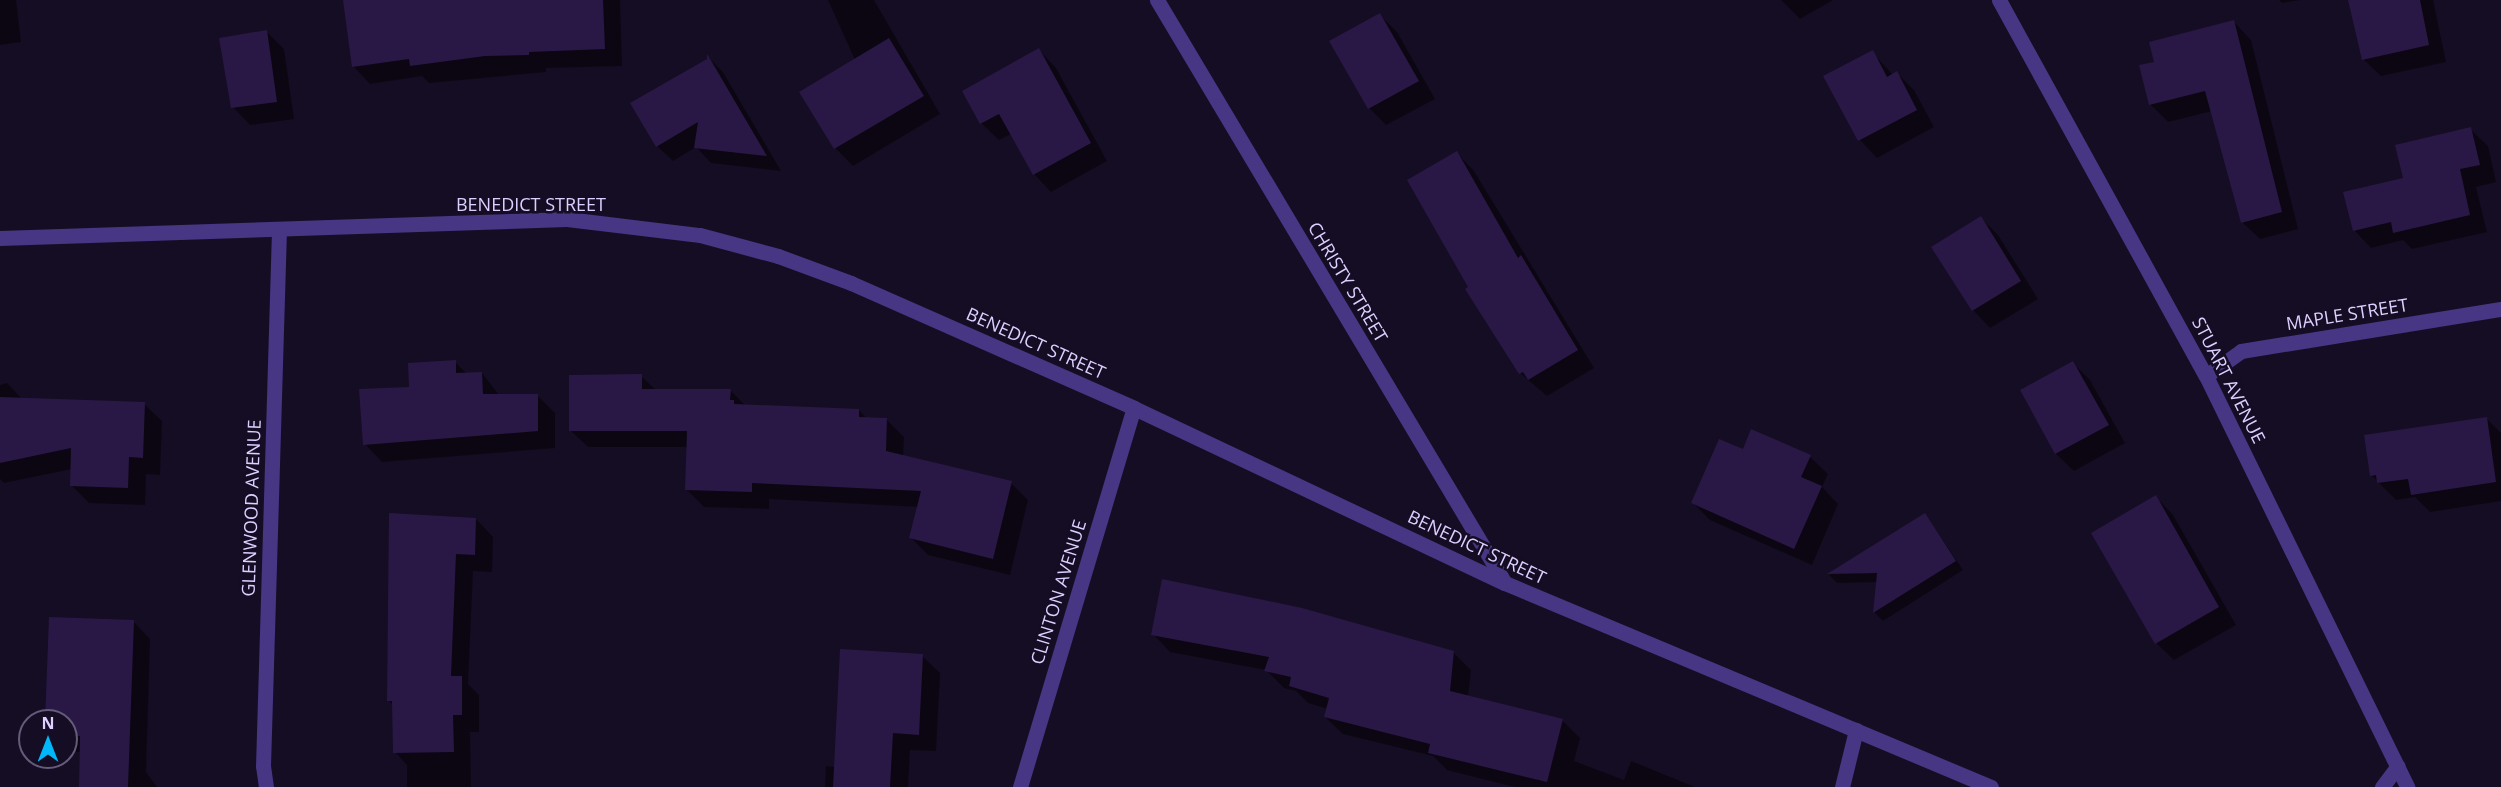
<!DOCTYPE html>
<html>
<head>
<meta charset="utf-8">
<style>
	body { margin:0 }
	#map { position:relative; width:2501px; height:787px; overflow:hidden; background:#150d23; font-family:"Open Sans",sans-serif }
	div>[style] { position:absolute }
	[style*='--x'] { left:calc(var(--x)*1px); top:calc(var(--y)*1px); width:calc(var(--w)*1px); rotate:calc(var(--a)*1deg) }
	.shadow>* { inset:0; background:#0007 }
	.building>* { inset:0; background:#291845 }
	.minor>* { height:15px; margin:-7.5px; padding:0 7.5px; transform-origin:7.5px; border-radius:7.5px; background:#463684 }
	span { translate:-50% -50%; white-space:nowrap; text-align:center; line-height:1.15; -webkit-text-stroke:5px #150d23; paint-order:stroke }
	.street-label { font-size:18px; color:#ddcfff }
	.north { position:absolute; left:18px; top:709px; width:60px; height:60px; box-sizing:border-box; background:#150d23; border:2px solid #655b7b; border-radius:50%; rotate:0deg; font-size:16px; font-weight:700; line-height:24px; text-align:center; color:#ddcfff }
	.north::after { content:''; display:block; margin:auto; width:21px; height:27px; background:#00b7fa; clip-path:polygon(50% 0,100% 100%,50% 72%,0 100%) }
</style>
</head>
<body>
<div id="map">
	<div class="shadow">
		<i style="clip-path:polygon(0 0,16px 0,21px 42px,0 45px)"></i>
		<i style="clip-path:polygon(344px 0,620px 0,622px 66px,546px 68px,546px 72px,429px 83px,422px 76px,370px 84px,353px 66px)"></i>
		<i style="clip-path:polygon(828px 0,874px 0,940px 114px,853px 166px,835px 148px,855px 60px)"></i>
		<i style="clip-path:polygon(1781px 0,1833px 0,1800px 19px)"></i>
		<i style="clip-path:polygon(2279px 0,2300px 0,2282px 3px)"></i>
		<i style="clip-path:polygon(2350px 0,2433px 0,2446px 62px,2381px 76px,2363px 59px)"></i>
		<i style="clip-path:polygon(1380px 15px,1397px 32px,1435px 99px,1386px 125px,1369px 108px)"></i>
		<i style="clip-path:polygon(2234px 22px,2251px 40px,2298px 229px,2260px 239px,2242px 222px,2212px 111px,2168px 122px,2150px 104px,2156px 63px)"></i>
		<i style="clip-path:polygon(267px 32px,284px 49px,294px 119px,250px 125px,233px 107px)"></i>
		<i style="clip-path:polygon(1039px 50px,1056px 68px,1107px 161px,1051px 192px,1034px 174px,1011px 134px,999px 140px,981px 123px)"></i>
		<i style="clip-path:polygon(1872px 52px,1893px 75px,1897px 73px,1914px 90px,1934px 127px,1877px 158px,1860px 140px,1825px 77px)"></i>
		<i style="clip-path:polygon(708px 57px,723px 72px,781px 171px,711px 163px,696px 147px,673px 161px,657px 146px)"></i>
		<i style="clip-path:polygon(2470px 129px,2488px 146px,2496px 182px,2476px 187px,2487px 232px,2412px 249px,2403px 240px,2371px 248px,2354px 230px,2405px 179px)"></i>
		<i style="clip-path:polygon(1457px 153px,1474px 171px,1594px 368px,1547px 396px,1520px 373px,1470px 288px)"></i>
		<i style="clip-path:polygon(1981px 218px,1998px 235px,2038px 299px,1990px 328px,1973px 310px)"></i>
		<i style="clip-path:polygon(455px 362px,467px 374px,482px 373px,499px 395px,537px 395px,555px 413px,555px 448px,382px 462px,365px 444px)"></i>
		<i style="clip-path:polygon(2073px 363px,2090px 380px,2125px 443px,2074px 471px,2056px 454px,2022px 390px)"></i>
		<i style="clip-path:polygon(641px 376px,656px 390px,730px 390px,745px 405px,859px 410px,867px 419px,887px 420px,904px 437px,903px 457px,1011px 483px,1028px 500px,1010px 575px,928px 555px,911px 538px,919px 507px,769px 499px,769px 509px,704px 507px,687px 490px,688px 447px,588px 447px,570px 430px)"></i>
		<i style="clip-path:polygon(7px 383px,23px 400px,144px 404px,162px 421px,160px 475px,146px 474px,145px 505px,89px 503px,72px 486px,72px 469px,4px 483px,0 479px,0 385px)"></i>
		<i style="clip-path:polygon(2486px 418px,2501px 433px,2501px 501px,2430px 512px,2415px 497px,2396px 500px,2371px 475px)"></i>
		<i style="clip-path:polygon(1752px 431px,1810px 457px,1828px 474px,1822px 487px,1838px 504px,1812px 565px,1710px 520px,1692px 502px,1743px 451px)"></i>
		<i style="clip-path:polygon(2156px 497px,2173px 515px,2236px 625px,2174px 660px,2156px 643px)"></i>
		<i style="clip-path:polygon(1925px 514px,1963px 570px,1883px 621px,1874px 612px,1877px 582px,1837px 583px,1829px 575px)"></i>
		<i style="clip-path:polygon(390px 515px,476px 519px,493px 537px,492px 572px,473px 571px,468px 684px,479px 695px,479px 732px,470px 732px,471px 787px,407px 787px,407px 765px,395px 752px,393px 705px,388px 700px)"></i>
		<i style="clip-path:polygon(133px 621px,150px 639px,146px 772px,157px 787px,81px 787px,81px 752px,66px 752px,66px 721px)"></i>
		<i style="clip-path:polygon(1153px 634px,1453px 652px,1471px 670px,1468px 697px,1562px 720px,1580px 738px,1574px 761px,1624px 780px,1631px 761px,1695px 787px,1515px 787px,1447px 770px,1433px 756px,1343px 734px,1325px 717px,1328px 709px,1308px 703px,1296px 691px,1284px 688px,1266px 670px,1170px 652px)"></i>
		<i style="clip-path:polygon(922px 656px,940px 673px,936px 751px,910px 750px,908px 787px,825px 787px,826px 766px,835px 767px)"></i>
	</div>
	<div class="building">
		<i style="clip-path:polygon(343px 0,603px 0,605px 49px,529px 52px,529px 55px,485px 56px,410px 66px,409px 59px,352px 67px)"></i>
		<i style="clip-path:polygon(2348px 0,2420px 0,2429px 45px,2362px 60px)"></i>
		<i style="clip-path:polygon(1380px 13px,1419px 81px,1368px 109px,1329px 41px)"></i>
		<i style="clip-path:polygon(2234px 20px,2282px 212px,2241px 223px,2205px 91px,2149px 105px,2139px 65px,2154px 62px,2149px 42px)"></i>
		<i style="clip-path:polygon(267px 30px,277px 102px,231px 108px,219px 38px)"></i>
		<i style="clip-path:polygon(889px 38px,924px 96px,834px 149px,799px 92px)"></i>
		<i style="clip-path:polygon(1039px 48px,1091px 143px,1033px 175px,999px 114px,980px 124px,962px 91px)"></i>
		<i style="clip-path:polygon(1873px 50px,1887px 77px,1897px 71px,1917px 110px,1858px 141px,1823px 76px)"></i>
		<i style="clip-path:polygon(707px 54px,709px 57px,767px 156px,694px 148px,698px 122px,656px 147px,630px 103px,707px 59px)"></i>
		<i style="clip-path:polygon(2471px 127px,2480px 165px,2460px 169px,2470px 215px,2393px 233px,2391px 222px,2353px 231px,2343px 192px,2403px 178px,2395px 145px)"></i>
		<i style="clip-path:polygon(1457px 151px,1518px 258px,1521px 255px,1578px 350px,1528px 380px,1523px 372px,1519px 374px,1465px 289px,1468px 287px,1407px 180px)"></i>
		<i style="clip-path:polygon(1981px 216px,2021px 281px,1972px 311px,1931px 247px)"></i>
		<i style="clip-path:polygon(456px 360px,456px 373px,482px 372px,483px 394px,538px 394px,538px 431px,363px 445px,359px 389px,409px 387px,408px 363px)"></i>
		<i style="clip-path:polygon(2073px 361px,2109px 425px,2055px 454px,2020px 390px)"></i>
		<i style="clip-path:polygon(642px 374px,642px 389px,731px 389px,730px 400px,734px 400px,734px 404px,859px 409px,859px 417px,887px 418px,886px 451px,1012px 481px,993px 559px,909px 538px,921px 491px,752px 483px,752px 492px,685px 490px,687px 431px,569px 431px,569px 375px)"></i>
		<i style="clip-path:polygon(0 397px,145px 402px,143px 458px,129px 457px,128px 488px,70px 486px,71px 448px,0 463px)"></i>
		<i style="clip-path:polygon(2487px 417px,2496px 482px,2411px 495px,2408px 479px,2377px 483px,2376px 475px,2370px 476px,2364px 435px)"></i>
		<i style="clip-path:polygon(1751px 429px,1811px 455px,1801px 477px,1822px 486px,1794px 549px,1691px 503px,1719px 439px,1743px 449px)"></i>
		<i style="clip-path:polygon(2156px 495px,2219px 607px,2155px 644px,2091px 533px)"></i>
		<i style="clip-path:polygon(389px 513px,476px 518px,475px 555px,456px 554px,451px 676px,462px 676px,462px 715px,453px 715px,454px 752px,393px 753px,392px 701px,387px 701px)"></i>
		<i style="clip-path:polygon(1925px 513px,1956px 561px,1873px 613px,1877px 573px,1827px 574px)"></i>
		<i style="clip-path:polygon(1162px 579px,1302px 608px,1454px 651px,1450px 691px,1563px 719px,1547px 782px,1428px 753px,1430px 744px,1324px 717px,1329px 698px,1289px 686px,1291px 677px,1264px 671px,1269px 657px,1151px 635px)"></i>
		<i style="clip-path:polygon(49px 617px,134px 620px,128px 787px,79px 787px,80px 736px,66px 735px,66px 721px,45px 721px)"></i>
		<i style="clip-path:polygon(840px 649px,923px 654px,919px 735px,893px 733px,890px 787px,833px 787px)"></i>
	</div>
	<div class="minor">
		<i style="--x:1157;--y:0;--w:679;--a:59.17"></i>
		<i style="--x:1999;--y:0;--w:429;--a:61.2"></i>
		<i style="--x:2206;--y:376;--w:458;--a:63.9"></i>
		<i style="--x:0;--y:238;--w:567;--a:-1.92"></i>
		<i style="--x:567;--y:219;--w:134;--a:6.9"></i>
		<i style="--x:700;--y:235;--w:81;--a:15.1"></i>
		<i style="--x:778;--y:256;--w:78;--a:20.3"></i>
		<i style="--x:851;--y:283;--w:309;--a:23.8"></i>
		<i style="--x:1134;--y:408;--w:410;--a:25.3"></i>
		<i style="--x:1505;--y:583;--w:527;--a:22.77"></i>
		<i style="--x:2206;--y:376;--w:43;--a:-35.5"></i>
		<i style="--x:2241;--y:351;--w:263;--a:-9.2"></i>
		<i style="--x:266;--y:787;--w:21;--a:-98"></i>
		<i style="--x:263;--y:766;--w:535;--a:-88.29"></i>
		<i style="--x:1020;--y:787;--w:396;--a:-73.3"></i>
		<i style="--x:1842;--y:787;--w:59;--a:-76.2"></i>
		<i style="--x:2382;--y:787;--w:26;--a:-53"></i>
	</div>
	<div class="street-label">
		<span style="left:531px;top:204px">BENEDICT STREET</span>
		<span style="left:1348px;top:282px;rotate:59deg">CHRISTY STREET</span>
		<span style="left:2347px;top:314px;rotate:-9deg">MAPLE STREET</span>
		<span style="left:1036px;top:343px;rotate:24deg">BENEDICT STREET</span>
		<span style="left:2229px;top:380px;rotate:63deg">STUART AVENUE</span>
		<span style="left:251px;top:508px;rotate:-88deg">GLENWOOD AVENUE</span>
		<span style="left:1477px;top:547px;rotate:25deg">BENEDICT STREET</span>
		<span style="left:1058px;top:592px;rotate:-73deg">CLINTON AVENUE</span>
	</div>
	<div class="north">N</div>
</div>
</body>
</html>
